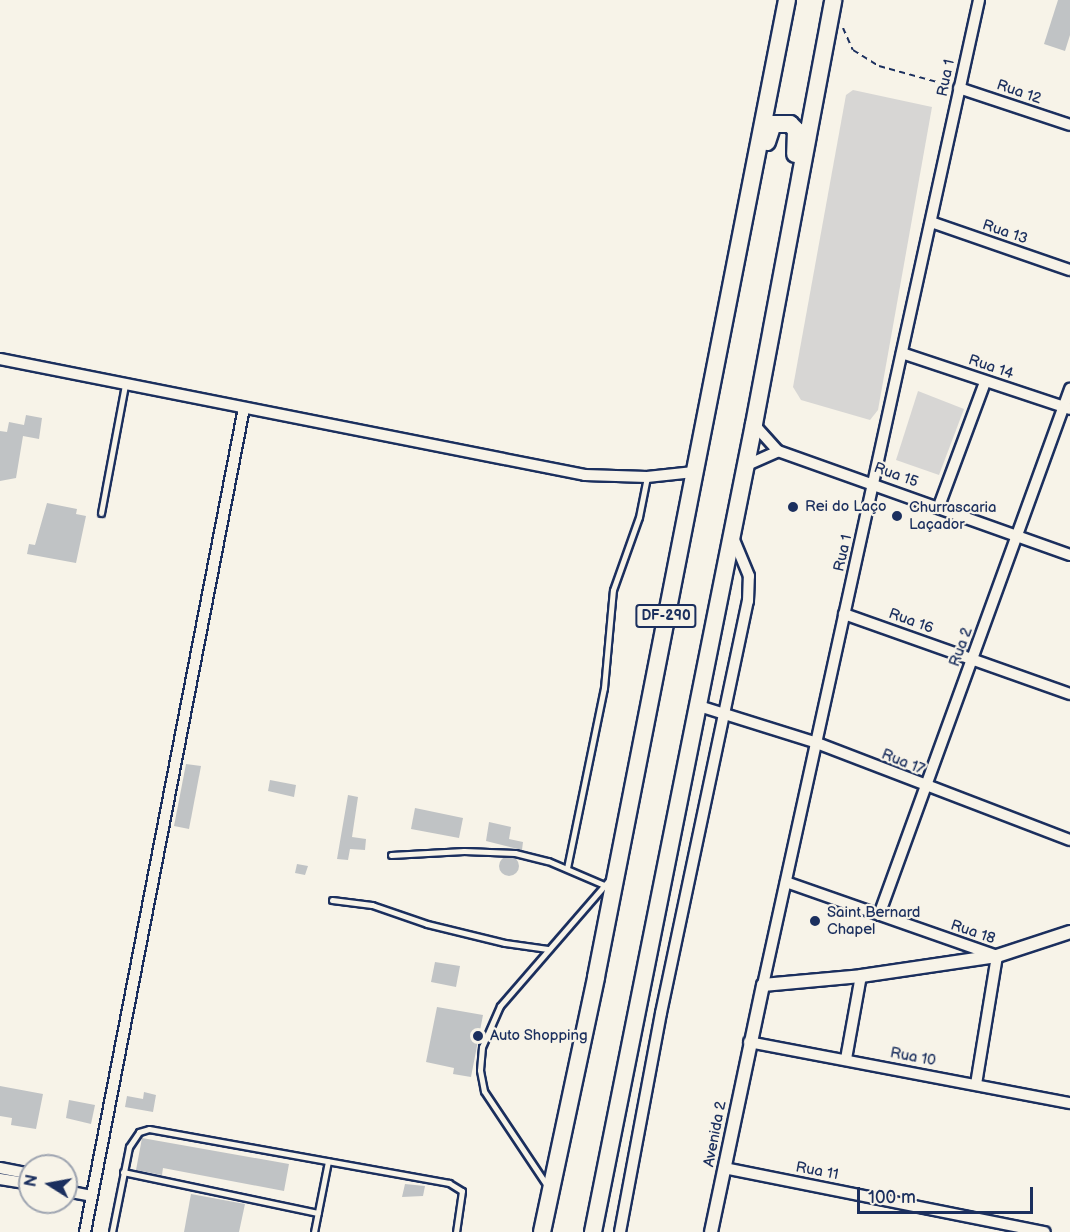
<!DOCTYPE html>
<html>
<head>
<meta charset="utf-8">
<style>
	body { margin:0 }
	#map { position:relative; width:1070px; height:1232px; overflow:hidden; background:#f7f3e8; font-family:"Balsamiq Sans",sans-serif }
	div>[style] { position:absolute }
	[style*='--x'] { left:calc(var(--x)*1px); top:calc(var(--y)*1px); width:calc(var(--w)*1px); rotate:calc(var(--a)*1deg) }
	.green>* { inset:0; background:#d7d6d4 }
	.building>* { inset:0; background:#c0c3c5 }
	.round { border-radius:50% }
	.path>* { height:2px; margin-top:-1px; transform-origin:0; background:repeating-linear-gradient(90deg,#1b2f5e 0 6px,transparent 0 10.5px) }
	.roads { filter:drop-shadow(2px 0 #1b2f5e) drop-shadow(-2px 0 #1b2f5e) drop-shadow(0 2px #1b2f5e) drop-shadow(0 -2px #1b2f5e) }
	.service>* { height:5px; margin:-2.5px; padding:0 2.5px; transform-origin:2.5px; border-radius:2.5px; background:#f7f3e8 }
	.minor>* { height:10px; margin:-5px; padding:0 5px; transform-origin:5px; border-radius:5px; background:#f7f3e8 }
	.tertiary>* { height:12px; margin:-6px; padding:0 6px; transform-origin:6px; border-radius:6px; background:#f7f3e8 }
	.trunk>* { height:16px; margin:-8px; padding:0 8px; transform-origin:8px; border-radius:8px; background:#f7f3e8 }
	.dots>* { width:16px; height:16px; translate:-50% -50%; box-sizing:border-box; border:3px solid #f7f3e8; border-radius:50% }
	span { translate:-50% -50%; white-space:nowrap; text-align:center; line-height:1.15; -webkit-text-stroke:4.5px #f7f3e8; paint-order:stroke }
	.shield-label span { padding:2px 4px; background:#f7f3e8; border:2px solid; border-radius:4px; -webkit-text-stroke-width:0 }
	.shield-label { font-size:14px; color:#1b2f5e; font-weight:700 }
	.street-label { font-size:15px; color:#1b2f5e }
	.poi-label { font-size:15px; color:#1b2f5e }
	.left { translate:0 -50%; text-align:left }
	.north { position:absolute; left:18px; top:1154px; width:60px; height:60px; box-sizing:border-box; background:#f7f3e8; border:2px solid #9fa5b1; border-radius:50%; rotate:281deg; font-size:16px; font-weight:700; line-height:24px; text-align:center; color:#1b2f5e }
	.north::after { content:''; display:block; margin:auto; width:21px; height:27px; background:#1b2f5e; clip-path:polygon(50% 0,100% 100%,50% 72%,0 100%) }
	.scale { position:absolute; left:857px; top:1187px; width:176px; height:27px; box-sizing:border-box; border:3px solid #1b2f5e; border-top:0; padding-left:8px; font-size:18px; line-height:21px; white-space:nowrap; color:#1b2f5e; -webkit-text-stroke:4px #f7f3e8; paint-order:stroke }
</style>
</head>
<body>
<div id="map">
	<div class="green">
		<i style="clip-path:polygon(853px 90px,932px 107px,878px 410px,870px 420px,801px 400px,793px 387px,846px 95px)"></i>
		<i style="clip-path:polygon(918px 391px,964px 409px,939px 475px,896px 460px)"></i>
	</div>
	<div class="building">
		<i style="clip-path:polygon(1058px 0,1070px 0,1070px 35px,1065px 51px,1044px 44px)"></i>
		<i style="clip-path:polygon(26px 415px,42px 418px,39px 439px,23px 436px,16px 478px,0 481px,0 431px,7px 432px,9px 422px,24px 425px)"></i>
		<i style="clip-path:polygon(47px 503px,77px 509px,76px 514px,86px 516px,76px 563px,27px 554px,29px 544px,35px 545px)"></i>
		<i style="clip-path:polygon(186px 764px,201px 766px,189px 829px,174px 826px)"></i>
		<i style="clip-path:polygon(270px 780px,296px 785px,294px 797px,268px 791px)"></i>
		<i style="clip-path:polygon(348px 795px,358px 797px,352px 837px,366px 839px,365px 850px,350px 849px,348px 860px,337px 859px)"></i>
		<i style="clip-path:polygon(415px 808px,463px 818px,459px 838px,411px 829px)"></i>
		<i style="clip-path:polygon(489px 822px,511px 827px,509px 839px,523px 842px,522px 850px,486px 841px)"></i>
		<i class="round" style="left:499px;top:856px;width:20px;height:20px"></i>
		<i style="clip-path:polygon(297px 864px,308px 866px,305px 875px,295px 873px)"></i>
		<i style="clip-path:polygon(435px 962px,460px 966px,456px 987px,431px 982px)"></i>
		<i style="clip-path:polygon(437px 1007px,483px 1015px,471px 1077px,453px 1074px,454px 1068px,426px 1062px)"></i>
		<i style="clip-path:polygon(0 1086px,43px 1094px,36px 1129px,11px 1125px,12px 1118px,0 1116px)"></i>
		<i style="clip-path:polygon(144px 1092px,156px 1095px,153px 1112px,125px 1107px,127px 1096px,143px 1099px)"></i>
		<i style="clip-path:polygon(69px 1100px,95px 1105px,91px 1124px,66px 1118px)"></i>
		<i style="clip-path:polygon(142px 1138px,289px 1164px,284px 1191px,163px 1168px,162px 1175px,136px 1170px)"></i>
		<i style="clip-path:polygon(405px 1184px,425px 1186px,423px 1196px,402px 1197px)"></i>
		<i style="clip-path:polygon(191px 1194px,245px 1204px,239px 1232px,184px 1232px)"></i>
	</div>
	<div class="path">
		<i style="--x:843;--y:28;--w:24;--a:66"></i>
		<i style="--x:853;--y:50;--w:31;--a:32"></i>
		<i style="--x:879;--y:66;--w:72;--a:15.4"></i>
	</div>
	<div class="roads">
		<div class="service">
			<i style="--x:101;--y:513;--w:130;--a:-79.4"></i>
			<i style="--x:391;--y:855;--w:73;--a:-3.1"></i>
			<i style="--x:464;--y:851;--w:51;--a:2.2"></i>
			<i style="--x:515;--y:853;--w:34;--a:14"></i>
			<i style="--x:548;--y:861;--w:61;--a:23.2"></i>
			<i style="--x:567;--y:868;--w:184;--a:-78.4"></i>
			<i style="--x:604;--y:688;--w:98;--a:-84.8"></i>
			<i style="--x:613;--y:590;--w:77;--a:-70.4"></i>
			<i style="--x:639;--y:517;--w:41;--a:-78.7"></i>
			<i style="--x:332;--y:900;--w:40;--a:7.1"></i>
			<i style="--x:372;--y:905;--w:58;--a:19.1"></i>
			<i style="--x:427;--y:924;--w:80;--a:13.7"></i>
			<i style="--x:505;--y:943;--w:43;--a:7.9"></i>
			<i style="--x:123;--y:1172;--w:199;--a:11.9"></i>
			<i style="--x:548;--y:1187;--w:115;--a:-123.7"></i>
			<i style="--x:484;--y:1091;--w:21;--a:-101"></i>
			<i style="--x:480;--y:1070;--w:23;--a:-85"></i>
			<i style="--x:482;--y:1047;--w:45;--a:-66.3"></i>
			<i style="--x:500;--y:1006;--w:169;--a:-49.1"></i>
			<i style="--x:112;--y:1232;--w:87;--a:-78.7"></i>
			<i style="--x:129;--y:1147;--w:18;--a:-56"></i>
			<i style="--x:139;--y:1132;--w:10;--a:-17"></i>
			<i style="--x:149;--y:1129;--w:305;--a:10.2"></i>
			<i style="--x:449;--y:1183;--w:15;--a:32"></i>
			<i style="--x:462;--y:1191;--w:41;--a:98.3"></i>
			<i style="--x:314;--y:1232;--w:72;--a:-78.8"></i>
		</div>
		<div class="minor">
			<i style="--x:959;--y:88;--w:117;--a:18.4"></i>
			<i style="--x:931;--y:222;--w:147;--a:19.1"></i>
			<i style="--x:902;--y:353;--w:177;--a:18.4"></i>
			<i style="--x:0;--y:359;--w:596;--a:11.22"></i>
			<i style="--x:585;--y:475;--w:62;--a:1.8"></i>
			<i style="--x:647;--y:477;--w:47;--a:-6.1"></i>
			<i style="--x:778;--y:451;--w:310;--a:19.6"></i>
			<i style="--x:745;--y:466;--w:36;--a:-24"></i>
			<i style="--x:778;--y:451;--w:36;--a:-132"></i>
			<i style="--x:939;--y:506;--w:132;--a:-69.6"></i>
			<i style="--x:844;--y:614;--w:240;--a:19.5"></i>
			<i style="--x:699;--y:706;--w:124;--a:17.4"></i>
			<i style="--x:817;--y:743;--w:271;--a:21"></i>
			<i style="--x:786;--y:882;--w:224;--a:19.3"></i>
			<i style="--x:997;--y:956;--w:130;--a:99.3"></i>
			<i style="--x:879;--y:915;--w:560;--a:-70.04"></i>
			<i style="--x:763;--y:985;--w:1008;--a:-77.63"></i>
			<i style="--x:749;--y:1042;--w:327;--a:10.8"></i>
			<i style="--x:846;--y:1059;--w:84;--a:-79.8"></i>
			<i style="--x:0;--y:1168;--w:31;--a:11"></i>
			<i style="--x:724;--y:1168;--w:327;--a:11.3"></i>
			<i style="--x:0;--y:1179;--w:30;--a:9"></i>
			<i style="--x:66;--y:1191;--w:26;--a:11"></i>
			<i style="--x:85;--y:1232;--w:839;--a:-79.08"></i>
			<i style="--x:620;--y:1232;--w:223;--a:-79.4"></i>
			<i style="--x:661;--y:1013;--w:421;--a:-78.1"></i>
			<i style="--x:748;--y:601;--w:25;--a:-88"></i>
			<i style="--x:749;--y:576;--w:44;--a:-112.5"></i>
		</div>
		<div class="tertiary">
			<i style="--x:711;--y:1232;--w:252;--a:-78.1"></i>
			<i style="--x:763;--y:985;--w:98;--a:-5.2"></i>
			<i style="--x:861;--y:976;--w:137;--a:-8.4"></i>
			<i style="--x:997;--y:956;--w:77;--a:-18.2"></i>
		</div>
		<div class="trunk">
			<i style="--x:767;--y:142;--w:19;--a:-72"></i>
			<i style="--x:773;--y:124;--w:17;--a:0"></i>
			<i style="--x:790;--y:124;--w:8;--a:45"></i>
			<i style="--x:796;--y:130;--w:24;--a:92"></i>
			<i style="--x:542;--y:1232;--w:261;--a:-78"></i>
			<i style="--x:596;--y:977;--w:995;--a:-78.94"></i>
			<i style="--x:593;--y:1232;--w:824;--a:-78.73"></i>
			<i style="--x:754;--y:424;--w:431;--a:-79.4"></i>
		</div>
	</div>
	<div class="dots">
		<i style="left:793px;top:507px;background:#1b2f5e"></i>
		<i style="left:897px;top:516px;background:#1b2f5e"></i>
		<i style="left:815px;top:921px;background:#1b2f5e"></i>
		<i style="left:478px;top:1036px;background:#1b2f5e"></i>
	</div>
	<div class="shield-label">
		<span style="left:666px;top:616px">DF-290</span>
	</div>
	<div class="street-label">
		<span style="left:946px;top:78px;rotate:-78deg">Rua 1</span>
		<span style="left:1019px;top:92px;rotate:19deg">Rua 12</span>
		<span style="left:1005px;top:232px;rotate:19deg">Rua 13</span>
		<span style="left:991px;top:367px;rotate:19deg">Rua 14</span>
		<span style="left:896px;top:475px;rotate:20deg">Rua 15</span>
		<span style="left:843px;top:553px;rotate:-77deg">Rua 1</span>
		<span style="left:911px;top:621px;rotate:20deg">Rua 16</span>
		<span style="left:961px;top:647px;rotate:-70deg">Rua 2</span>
		<span style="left:903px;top:762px;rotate:22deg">Rua 17</span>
		<span style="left:973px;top:932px;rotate:19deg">Rua 18</span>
		<span style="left:913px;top:1057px;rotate:11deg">Rua 10</span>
		<span style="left:715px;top:1134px;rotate:-79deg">Avenida 2</span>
		<span style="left:817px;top:1171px;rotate:11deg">Rua 11</span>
	</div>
	<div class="poi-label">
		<span class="left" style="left:805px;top:507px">Rei do Laço</span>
		<span class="left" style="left:909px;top:516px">Churrascaria<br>Laçador</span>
		<span class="left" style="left:827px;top:921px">Saint Bernard<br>Chapel</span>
		<span class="left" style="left:490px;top:1036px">Auto Shopping</span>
	</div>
	<div class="north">N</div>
	<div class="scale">100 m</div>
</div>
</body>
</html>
